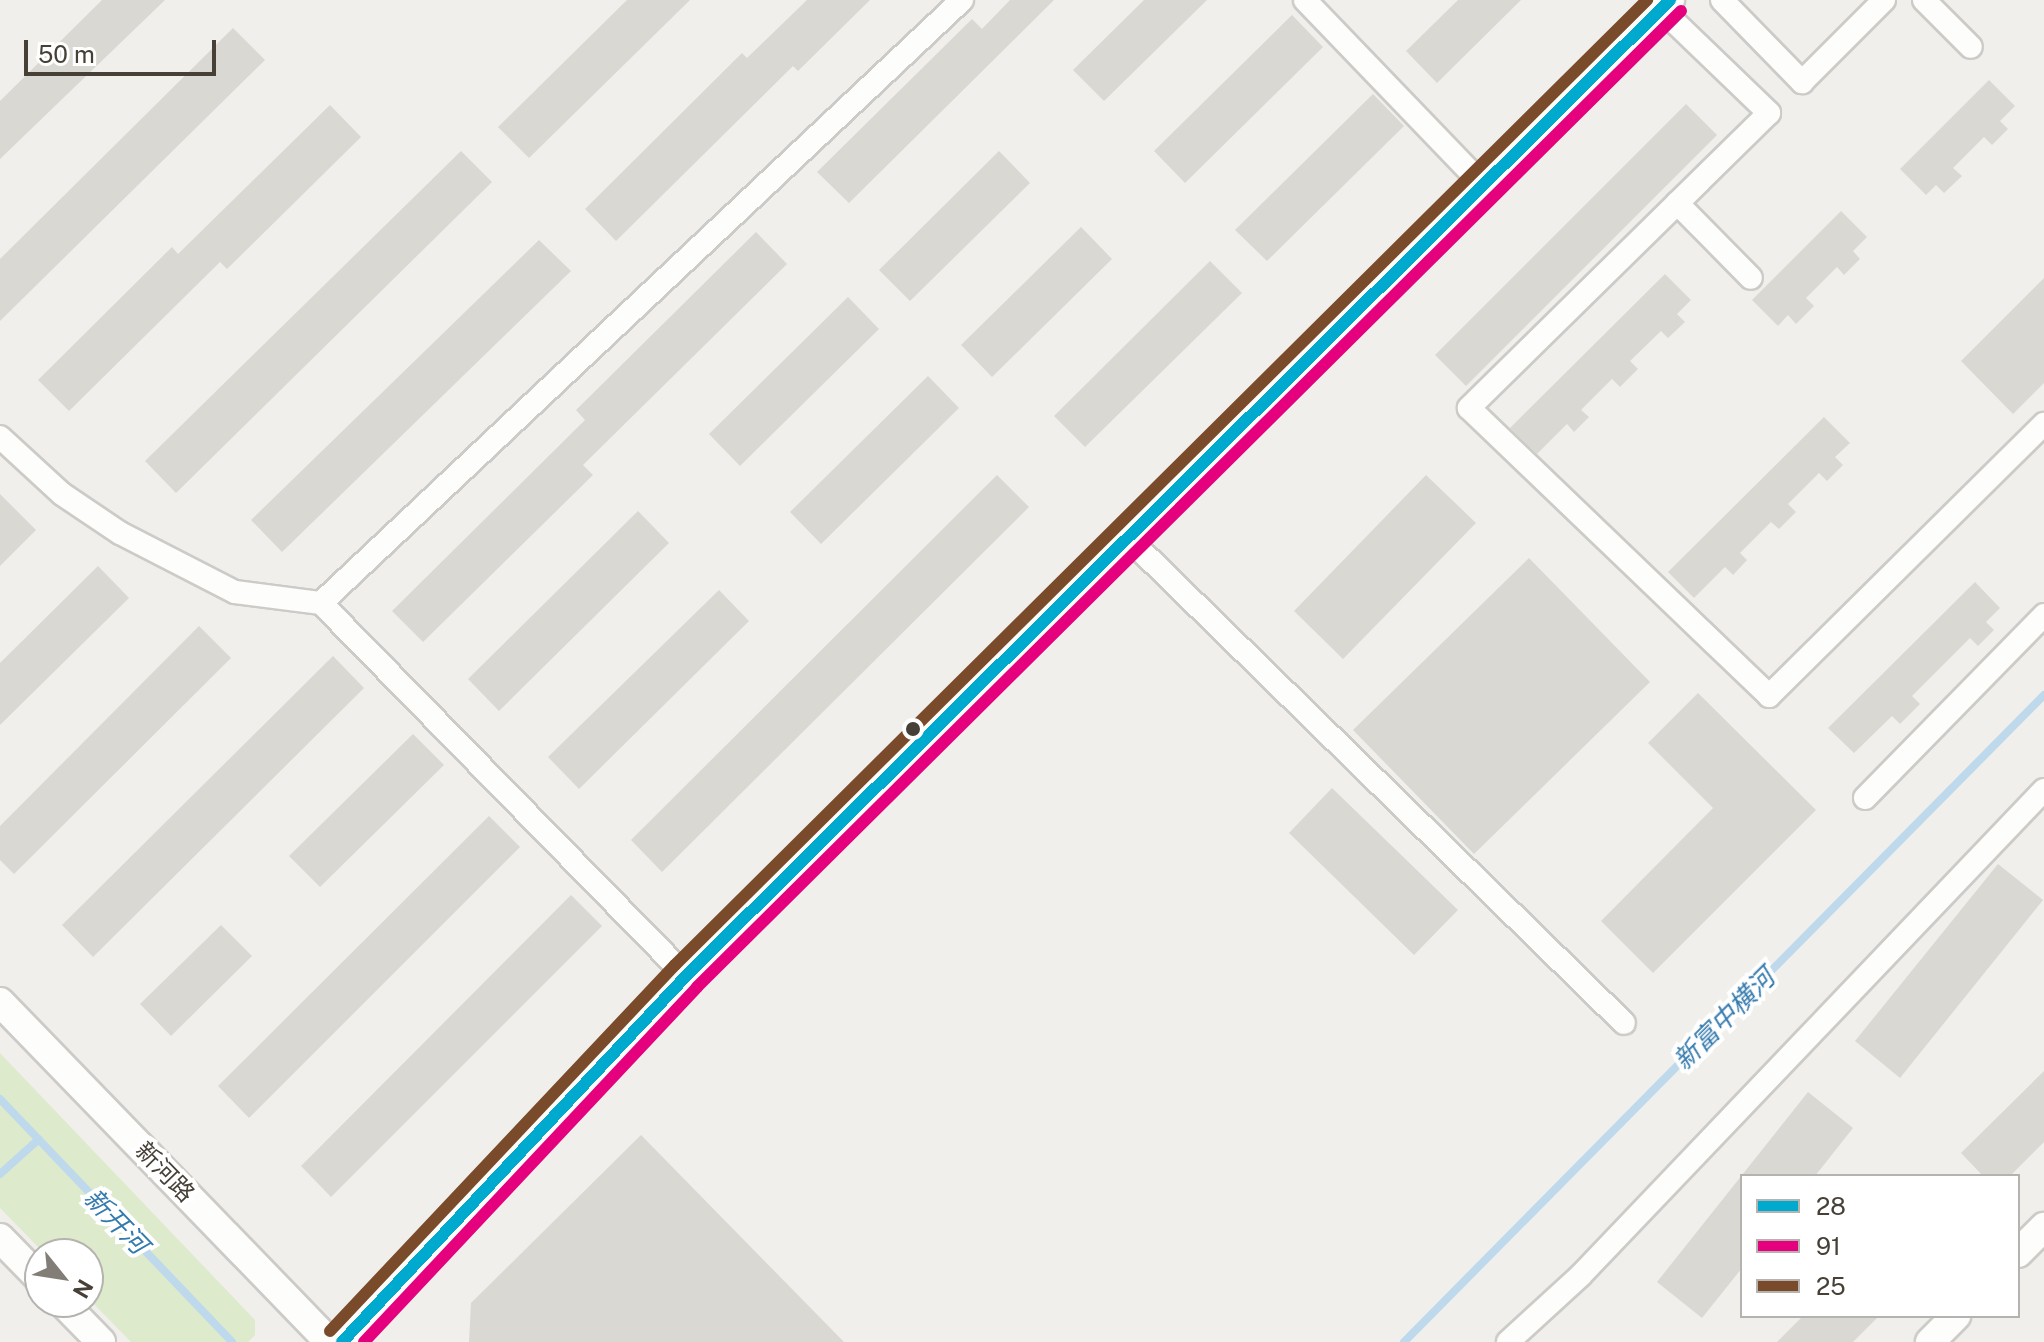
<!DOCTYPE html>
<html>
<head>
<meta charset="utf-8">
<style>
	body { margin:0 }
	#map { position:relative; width:2044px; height:1342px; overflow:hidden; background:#f0efeb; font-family:"Public Sans","Noto Sans SC",sans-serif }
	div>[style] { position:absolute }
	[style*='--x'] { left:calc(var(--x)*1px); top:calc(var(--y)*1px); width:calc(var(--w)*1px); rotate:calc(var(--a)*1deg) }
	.green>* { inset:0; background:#deeacc }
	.stream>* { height:8px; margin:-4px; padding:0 4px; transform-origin:4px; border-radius:4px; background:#bed9ec }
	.building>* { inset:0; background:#dad8d3 }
	.roads { filter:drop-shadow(2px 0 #cdcbc7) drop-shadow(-2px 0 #cdcbc7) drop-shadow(0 2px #cdcbc7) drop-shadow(0 -2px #cdcbc7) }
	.minor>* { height:22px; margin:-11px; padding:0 11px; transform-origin:11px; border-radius:11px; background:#fdfdfc }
	.tertiary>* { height:28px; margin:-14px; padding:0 14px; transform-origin:14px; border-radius:14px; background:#fdfdfc }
	.bus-1>* { height:12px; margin:-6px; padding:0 6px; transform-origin:6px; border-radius:6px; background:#00a9ce }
	.bus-2>* { height:12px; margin:-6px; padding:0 6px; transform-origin:6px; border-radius:6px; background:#e5007d }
	.bus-3>* { height:12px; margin:-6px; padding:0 6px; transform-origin:6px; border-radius:6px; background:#7a4b2a }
	.dots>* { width:22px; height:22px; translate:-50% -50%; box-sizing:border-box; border:4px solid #fff; border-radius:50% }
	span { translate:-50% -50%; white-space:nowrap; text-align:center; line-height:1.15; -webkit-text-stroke:8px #fff; paint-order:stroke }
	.street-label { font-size:24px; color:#464037 }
	.water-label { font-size:26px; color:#357aad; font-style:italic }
	.legend { position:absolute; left:1740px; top:1174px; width:280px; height:144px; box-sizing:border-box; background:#fff; border:2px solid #b5b3af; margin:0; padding:10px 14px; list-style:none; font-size:24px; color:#464037 }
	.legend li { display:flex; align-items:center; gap:16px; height:40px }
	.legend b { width:40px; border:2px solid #b5b3af }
	.north { position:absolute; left:24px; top:1238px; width:80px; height:80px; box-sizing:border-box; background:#fff; border:2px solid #b5b3af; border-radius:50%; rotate:120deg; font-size:22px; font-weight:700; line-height:32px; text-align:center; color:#464037 }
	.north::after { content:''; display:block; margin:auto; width:28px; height:36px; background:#827d76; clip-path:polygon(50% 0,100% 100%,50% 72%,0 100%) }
	.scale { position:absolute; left:24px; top:40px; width:192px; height:36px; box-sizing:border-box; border:4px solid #464037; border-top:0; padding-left:10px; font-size:24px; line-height:28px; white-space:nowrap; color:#464037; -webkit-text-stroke:6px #fff; paint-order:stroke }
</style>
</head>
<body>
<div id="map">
	<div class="green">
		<i style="clip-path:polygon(0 1053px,255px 1320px,255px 1335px,248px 1342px,131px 1342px,88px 1298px,88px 1254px,45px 1254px,0 1208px)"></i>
	</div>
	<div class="stream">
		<i style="--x:0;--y:1099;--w:336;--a:46.3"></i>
		<i style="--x:0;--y:1174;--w:52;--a:-41.9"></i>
		<i style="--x:1404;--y:1342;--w:910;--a:-45.31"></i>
	</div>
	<div class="building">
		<i style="clip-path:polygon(102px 0,165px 0,0 159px,0 101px)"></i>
		<i style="clip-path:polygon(627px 0,690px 0,529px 158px,498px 127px)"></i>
		<i style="clip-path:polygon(807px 0,870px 0,798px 71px,793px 66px,616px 241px,585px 209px,742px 53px,747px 58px)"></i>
		<i style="clip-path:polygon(1010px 0,1054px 0,849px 203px,817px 172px,972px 19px,982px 29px)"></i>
		<i style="clip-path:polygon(1144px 0,1207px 0,1104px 101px,1073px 70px)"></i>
		<i style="clip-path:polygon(1458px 0,1521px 0,1437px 83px,1406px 51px)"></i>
		<i style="clip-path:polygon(1292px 15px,1323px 47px,1185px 183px,1154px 151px)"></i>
		<i style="clip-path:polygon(233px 28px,265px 60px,0 321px,0 259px)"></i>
		<i style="clip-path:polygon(1989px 80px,2015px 106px,2000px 121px,2008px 129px,1992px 145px,1984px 137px,1953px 168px,1962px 176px,1944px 193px,1936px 185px,1926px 195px,1900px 169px)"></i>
		<i style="clip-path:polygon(1373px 94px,1404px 126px,1267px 261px,1235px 230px)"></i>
		<i style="clip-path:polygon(1686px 104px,1717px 135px,1466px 386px,1435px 355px)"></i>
		<i style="clip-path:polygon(330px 105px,361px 137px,227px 269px,220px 262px,69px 411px,38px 380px,172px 247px,178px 254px)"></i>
		<i style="clip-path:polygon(461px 151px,492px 182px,176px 493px,145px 461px)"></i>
		<i style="clip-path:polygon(999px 151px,1030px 183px,910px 301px,879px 270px)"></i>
		<i style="clip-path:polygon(1841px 211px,1867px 237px,1853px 251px,1860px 259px,1844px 275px,1837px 267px,1806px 298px,1814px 306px,1796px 324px,1788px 315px,1778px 326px,1752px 300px)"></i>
		<i style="clip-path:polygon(1081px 227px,1112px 259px,992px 377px,961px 345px)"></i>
		<i style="clip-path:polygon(756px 232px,787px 264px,583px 465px,593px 475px,423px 642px,392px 611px,585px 420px,576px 410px)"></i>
		<i style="clip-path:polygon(539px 240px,571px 271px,282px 552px,251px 520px)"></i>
		<i style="clip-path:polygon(1210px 261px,1242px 293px,1085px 447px,1054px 416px)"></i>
		<i style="clip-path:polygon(1665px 274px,1691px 300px,1677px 314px,1685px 322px,1668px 338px,1661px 331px,1630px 361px,1638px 369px,1620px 387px,1612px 379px,1581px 410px,1589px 417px,1574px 432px,1567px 424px,1537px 454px,1510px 428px)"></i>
		<i style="clip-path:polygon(2044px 278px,2044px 383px,2013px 414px,1961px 361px)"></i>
		<i style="clip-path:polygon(848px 297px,879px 329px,740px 466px,709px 434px)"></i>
		<i style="clip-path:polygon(928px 376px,959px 408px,821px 544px,790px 512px)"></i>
		<i style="clip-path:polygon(1824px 417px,1850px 443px,1835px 457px,1843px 465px,1827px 481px,1819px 473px,1788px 504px,1796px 512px,1779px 529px,1771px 522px,1740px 553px,1747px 560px,1733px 575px,1725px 567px,1694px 598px,1668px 572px)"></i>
		<i style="clip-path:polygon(997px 475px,1029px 507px,662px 872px,631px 840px)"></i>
		<i style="clip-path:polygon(1426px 475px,1476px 523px,1343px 659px,1294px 611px)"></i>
		<i style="clip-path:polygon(0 494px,36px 530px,0 566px)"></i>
		<i style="clip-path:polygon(638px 511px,669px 543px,499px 711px,468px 679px)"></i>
		<i style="clip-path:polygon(1529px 558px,1650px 682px,1474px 854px,1353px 730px)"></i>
		<i style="clip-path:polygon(98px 566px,129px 598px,0 725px,0 663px)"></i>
		<i style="clip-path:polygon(1975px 582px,2000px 608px,1986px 622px,1994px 630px,1978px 646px,1970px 638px,1912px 696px,1920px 704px,1900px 724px,1892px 716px,1854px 753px,1828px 728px)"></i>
		<i style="clip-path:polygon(719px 590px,749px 621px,579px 789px,548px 757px)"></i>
		<i style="clip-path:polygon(199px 626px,231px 658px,14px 874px,0 860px,0 826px)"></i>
		<i style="clip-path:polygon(333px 656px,364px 688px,93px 957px,62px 925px)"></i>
		<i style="clip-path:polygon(1698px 693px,1816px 810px,1653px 973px,1601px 921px,1713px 808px,1648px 743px)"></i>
		<i style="clip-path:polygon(413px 734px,444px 765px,320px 887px,289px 856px)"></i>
		<i style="clip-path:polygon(1332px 788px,1458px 910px,1414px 955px,1289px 833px)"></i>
		<i style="clip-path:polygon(489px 816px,520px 847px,249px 1118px,218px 1086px)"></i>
		<i style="clip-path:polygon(1998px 864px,2043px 900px,1900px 1078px,1855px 1041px)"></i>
		<i style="clip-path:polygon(571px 895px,602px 926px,331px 1197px,301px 1166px)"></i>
		<i style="clip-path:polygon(221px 925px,252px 956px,171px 1036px,140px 1004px)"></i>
		<i style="clip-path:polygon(2044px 1071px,2044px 1142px,2010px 1176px,1983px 1176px,1961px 1153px)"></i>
		<i style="clip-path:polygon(1808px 1092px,1853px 1128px,1815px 1176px,1742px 1176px,1742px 1268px,1702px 1318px,1657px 1282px)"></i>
		<i style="clip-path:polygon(641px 1135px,844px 1342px,469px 1342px,471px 1303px)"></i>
		<i style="clip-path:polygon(1803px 1316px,1879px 1316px,1853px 1342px,1777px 1342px)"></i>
	</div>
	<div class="roads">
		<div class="minor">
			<i style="--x:1305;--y:0;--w:260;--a:46.1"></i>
			<i style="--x:1722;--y:0;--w:115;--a:45.7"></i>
			<i style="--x:1802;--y:82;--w:116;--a:-45"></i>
			<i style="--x:1924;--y:0;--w:66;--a:45"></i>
			<i style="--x:1661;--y:9;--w:150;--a:43.9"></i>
			<i style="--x:1769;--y:113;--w:421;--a:135.5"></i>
			<i style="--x:1469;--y:408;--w:416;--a:43.8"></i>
			<i style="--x:1769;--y:696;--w:387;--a:-44.7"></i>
			<i style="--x:1677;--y:203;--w:105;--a:45.4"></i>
			<i style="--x:0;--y:437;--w:84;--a:42.6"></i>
			<i style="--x:62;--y:494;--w:70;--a:33.9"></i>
			<i style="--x:120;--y:533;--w:129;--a:27.2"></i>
			<i style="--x:235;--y:592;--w:87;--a:7.3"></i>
			<i style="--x:1129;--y:539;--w:692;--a:44.36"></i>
			<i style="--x:1865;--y:798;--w:256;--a:-45.6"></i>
			<i style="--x:686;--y:976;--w:522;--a:-134.38"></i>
			<i style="--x:321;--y:603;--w:880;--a:-43.25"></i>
			<i style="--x:1508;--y:1342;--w:98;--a:-42.5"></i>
			<i style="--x:1580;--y:1276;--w:672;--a:-46.33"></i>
		</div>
		<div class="tertiary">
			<i style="--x:0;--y:1002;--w:474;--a:45.9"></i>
			<i style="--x:0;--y:1238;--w:57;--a:45.7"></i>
			<i style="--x:2018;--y:1253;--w:37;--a:-45"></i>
			<i style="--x:62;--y:1302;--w:56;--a:45.7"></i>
			<i style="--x:342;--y:1342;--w:502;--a:-46.77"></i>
			<i style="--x:686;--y:976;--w:1386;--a:-44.77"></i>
			<i style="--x:1930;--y:1342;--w:37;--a:-45"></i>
		</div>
	</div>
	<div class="bus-1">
		<i style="--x:342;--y:1342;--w:502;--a:-46.77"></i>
		<i style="--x:686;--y:976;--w:1386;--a:-44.77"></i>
	</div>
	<div class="bus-2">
		<i style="--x:364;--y:1342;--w:487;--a:-46.8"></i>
		<i style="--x:697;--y:987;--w:1386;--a:-44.77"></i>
	</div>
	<div class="bus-3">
		<i style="--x:330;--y:1331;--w:503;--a:-46.69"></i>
		<i style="--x:675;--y:965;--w:1370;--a:-44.79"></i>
	</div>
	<div class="dots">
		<i style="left:913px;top:729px;background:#464037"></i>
	</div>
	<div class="street-label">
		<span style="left:165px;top:1172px;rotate:46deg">新河路</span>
	</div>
	<div class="water-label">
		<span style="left:1724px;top:1019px;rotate:-45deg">新富中横河</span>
		<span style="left:116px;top:1221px;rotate:46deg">新开河</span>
	</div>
	<ul class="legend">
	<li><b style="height:10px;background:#00a9ce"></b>28</li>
	<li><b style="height:10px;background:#e5007d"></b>91</li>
	<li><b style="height:10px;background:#7a4b2a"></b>25</li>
	</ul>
	<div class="north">N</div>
	<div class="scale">50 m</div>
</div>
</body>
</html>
